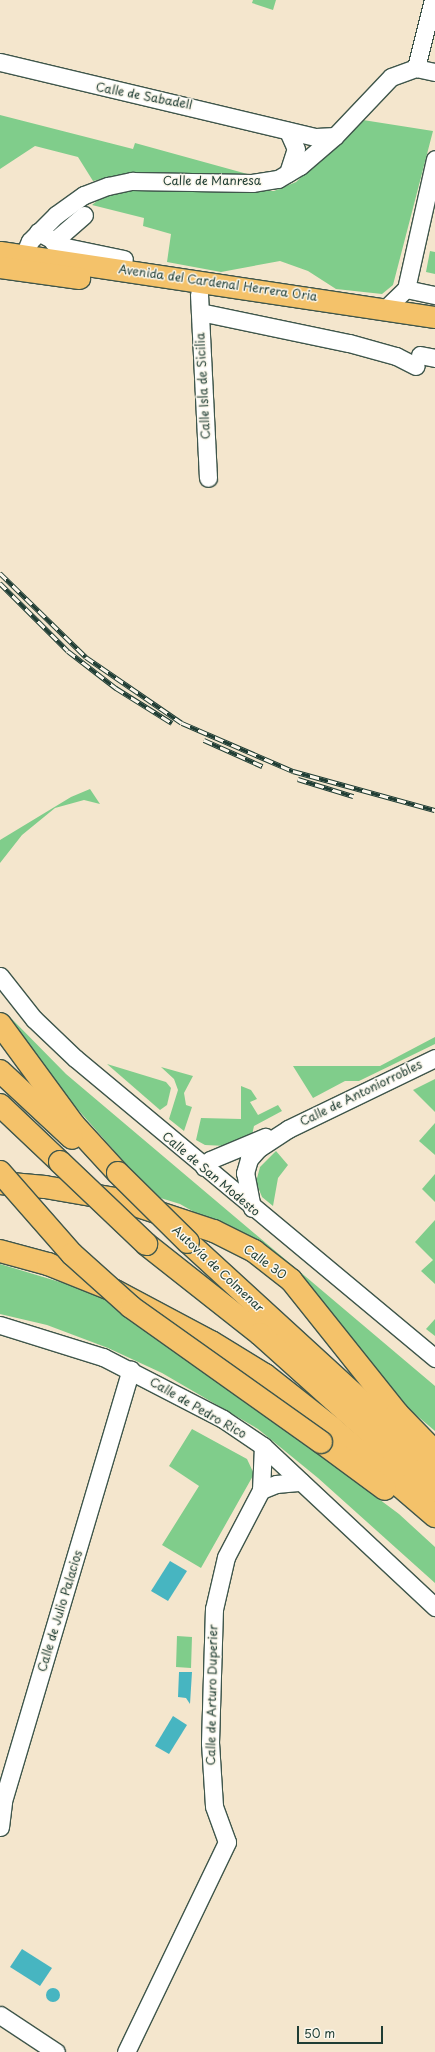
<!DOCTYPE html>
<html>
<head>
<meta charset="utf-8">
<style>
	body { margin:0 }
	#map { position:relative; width:435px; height:2052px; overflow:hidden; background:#f4e6cd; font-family:"Playpen Sans",sans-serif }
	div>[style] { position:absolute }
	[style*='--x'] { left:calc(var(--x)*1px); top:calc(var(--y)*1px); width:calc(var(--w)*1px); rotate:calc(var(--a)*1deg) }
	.green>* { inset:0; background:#80cd8b }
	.water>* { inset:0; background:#47b5c1 }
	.round { border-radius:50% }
	.roads { filter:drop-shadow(1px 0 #3f564b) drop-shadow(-1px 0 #3f564b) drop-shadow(0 1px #3f564b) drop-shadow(0 -1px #3f564b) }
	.minor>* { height:17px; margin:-8.5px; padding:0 8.5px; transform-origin:8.5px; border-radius:8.5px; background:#fff }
	.major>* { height:21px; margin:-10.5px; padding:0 10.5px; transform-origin:10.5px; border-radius:10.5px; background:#f4c26a }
	.highway>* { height:22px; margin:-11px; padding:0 11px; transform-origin:11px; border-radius:11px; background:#f4c26a }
	.rail>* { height:4.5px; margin-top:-2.25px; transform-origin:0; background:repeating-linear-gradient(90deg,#fbf7ec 0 9px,#1f3d34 0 18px); box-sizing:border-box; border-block:1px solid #1f3d34 }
	.bridges { filter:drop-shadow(1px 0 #3f564b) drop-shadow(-1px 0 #3f564b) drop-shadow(0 1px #3f564b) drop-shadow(0 -1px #3f564b) }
	.highway-bridge>* { height:22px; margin:-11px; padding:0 11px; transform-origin:11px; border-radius:11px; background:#f4c26a }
	span { translate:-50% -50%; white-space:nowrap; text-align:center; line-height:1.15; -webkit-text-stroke:3px #fbf7ec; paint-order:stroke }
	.street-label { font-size:12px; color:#1f3d34 }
	.scale { position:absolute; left:297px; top:2026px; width:86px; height:18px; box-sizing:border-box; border:2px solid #1f3d34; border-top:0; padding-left:5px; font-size:12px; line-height:14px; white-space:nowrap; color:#1f3d34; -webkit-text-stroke:3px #fbf7ec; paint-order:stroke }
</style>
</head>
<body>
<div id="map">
	<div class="green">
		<i style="clip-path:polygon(253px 0,276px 0,273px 10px,252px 3px)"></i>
		<i style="clip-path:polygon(0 115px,133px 149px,135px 143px,251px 175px,133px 172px,93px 181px,78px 157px,35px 146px,0 169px)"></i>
		<i style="clip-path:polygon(363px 120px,433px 131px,393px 285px,382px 294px,336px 289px,308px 271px,280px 261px,221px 272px,167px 262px,171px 234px,143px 226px,144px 218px,92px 205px,102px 197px,125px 190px,274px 191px,296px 182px)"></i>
		<i style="clip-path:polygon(430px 251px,435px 252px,435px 274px,426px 272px)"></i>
		<i style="clip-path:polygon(90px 789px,100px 804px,84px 800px,55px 808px,22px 835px,0 863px,0 840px,71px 797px)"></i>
		<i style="clip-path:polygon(6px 1013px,66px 1074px,435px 1386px,435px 1431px,395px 1397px,247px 1242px,180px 1204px,154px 1196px,59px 1088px)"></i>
		<i style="clip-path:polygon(435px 1037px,435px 1044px,359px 1081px,345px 1081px,313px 1098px,293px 1066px,380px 1066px)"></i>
		<i style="clip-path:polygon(107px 1064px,166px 1082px,171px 1088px,167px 1105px,160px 1110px)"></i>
		<i style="clip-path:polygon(161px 1067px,193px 1076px,184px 1093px,186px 1105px,192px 1107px,184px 1131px,169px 1119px,178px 1090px,174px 1079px)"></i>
		<i style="clip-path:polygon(435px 1079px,435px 1112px,413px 1090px)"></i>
		<i style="clip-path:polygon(241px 1086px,251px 1090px,257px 1099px,250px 1102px,258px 1115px,278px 1105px,282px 1111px,254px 1126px,252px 1135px,226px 1146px,205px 1145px,196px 1140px,201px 1118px,241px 1119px)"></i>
		<i style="clip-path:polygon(435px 1123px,435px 1155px,419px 1141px)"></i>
		<i style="clip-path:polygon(276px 1151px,288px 1165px,278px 1178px,273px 1206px,262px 1197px,256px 1182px,260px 1167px)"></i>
		<i style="clip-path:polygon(435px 1174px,435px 1202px,422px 1189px)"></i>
		<i style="clip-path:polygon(435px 1220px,435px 1284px,421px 1271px,433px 1260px,415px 1242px)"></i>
		<i style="clip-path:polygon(0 1264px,103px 1295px,184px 1354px,399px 1514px,435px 1547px,435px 1583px,318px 1478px,258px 1429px,162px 1373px,108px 1348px,47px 1325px,0 1314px)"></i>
		<i style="clip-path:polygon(435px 1319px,435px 1336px,426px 1329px)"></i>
		<i style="clip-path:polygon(192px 1429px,247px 1459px,254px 1474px,201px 1568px,162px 1545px,199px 1486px,169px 1466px)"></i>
		<i style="clip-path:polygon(177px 1636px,192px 1637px,191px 1668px,176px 1667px)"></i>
	</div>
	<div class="water">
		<i style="clip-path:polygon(170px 1561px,187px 1571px,168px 1601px,151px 1591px)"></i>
		<i style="clip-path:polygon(179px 1672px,192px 1672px,190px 1704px,186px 1698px,178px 1697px)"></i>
		<i style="clip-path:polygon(173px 1716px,187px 1725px,169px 1754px,155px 1746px)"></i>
		<i style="clip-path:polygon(22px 1949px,52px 1968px,40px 1986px,10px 1967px)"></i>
		<i class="round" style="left:46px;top:1988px;width:14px;height:14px"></i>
	</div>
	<div class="roads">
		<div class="minor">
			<i style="--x:0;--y:62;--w:325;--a:13.4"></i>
			<i style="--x:316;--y:137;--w:19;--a:-3"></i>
			<i style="--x:416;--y:68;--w:70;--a:-76"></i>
			<i style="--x:288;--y:173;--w:25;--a:-72"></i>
			<i style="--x:296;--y:149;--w:20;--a:-114"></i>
			<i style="--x:38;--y:232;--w:32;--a:28"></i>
			<i style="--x:66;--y:247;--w:59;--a:11.7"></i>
			<i style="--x:53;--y:242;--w:41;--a:-41.1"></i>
			<i style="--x:24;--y:255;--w:15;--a:-67"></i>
			<i style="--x:30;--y:241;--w:37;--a:-45"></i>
			<i style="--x:56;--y:215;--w:34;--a:-36"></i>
			<i style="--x:84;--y:195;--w:26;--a:-21"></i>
			<i style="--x:108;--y:186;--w:25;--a:-12"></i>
			<i style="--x:132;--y:181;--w:120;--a:1"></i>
			<i style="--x:252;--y:183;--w:26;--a:-9"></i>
			<i style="--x:278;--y:179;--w:26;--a:-31"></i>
			<i style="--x:300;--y:166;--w:46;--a:-40.6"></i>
			<i style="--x:335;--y:136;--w:81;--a:-46.5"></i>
			<i style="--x:391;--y:77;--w:27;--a:-20"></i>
			<i style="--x:416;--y:68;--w:19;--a:12"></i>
			<i style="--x:406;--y:289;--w:30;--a:12"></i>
			<i style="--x:199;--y:294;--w:184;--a:87.2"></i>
			<i style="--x:386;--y:308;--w:28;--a:-44"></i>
			<i style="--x:406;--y:289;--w:133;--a:-77.4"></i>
			<i style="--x:200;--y:312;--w:152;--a:11.8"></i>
			<i style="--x:349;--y:343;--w:49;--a:15.5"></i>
			<i style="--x:396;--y:356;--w:22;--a:27"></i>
			<i style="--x:420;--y:355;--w:15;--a:11"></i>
			<i style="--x:0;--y:976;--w:55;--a:51.7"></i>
			<i style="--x:34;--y:1019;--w:57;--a:43.6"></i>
			<i style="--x:75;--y:1058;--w:469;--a:39.8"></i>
			<i style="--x:204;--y:1167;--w:9;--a:-49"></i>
			<i style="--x:210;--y:1160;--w:60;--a:-22.7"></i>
			<i style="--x:252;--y:1208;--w:36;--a:-101"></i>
			<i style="--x:245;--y:1173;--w:15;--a:-74"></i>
			<i style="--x:249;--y:1159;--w:15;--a:-48"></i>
			<i style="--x:259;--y:1148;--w:35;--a:-33"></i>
			<i style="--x:288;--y:1129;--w:163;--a:-25.8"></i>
			<i style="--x:0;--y:1325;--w:108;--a:17.3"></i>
			<i style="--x:103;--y:1357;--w:135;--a:27.3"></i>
			<i style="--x:223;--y:1419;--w:48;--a:34"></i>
			<i style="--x:263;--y:1446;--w:236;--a:43.1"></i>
			<i style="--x:261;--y:1490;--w:16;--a:-22"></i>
			<i style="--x:276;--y:1484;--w:25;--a:-5"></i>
			<i style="--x:0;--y:1827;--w:26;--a:-83"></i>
			<i style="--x:3;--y:1801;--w:450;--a:-73.5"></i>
			<i style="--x:0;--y:2015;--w:67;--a:33.5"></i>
			<i style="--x:126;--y:2052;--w:233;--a:-64.3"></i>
			<i style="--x:227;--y:1842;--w:38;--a:-110"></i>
			<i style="--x:214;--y:1806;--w:63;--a:-93.6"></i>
			<i style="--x:210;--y:1743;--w:134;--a:-88.3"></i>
			<i style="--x:214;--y:1609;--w:53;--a:-77"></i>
			<i style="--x:226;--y:1557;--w:76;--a:-62.4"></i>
			<i style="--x:261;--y:1490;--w:44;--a:-87.4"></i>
		</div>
		<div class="major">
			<i style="--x:0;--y:252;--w:440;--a:8.5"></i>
			<i style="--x:0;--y:267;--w:80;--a:7.9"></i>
		</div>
		<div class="highway">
			<i style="--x:0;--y:1024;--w:125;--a:53.8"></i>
			<i style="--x:74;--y:1125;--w:65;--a:47.5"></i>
			<i style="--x:0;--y:1071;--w:98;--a:42.9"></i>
			<i style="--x:0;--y:1105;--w:83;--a:43.5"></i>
			<i style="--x:0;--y:1183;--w:45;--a:5.1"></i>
			<i style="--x:45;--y:1187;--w:76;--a:9.8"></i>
			<i style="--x:120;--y:1200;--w:99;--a:18.3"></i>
			<i style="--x:214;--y:1231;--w:45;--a:26.6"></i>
			<i style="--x:254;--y:1251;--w:47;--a:38.1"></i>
			<i style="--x:291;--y:1280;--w:170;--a:51.4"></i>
			<i style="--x:397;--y:1413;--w:54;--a:45.7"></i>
			<i style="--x:188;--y:1242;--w:335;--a:42.5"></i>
			<i style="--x:146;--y:1244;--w:145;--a:38.3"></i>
			<i style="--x:260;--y:1334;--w:235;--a:41.9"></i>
			<i style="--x:0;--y:1251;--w:50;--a:15.2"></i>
			<i style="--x:48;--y:1264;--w:72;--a:21.9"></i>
			<i style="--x:115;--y:1291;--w:109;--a:28"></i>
			<i style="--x:211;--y:1342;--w:63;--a:31.4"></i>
			<i style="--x:265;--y:1375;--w:84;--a:38.2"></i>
			<i style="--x:331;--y:1427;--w:137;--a:40.6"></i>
			<i style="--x:321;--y:1442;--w:79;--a:36.3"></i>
		</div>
	</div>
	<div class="rail">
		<i style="--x:0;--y:573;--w:120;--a:44.3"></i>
		<i style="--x:86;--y:657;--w:116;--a:34.5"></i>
		<i style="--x:182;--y:723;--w:121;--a:23.4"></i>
		<i style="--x:293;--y:771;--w:147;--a:15.4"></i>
		<i style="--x:0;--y:583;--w:96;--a:45"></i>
		<i style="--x:68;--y:651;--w:61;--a:37.6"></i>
		<i style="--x:116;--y:688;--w:66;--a:32"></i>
		<i style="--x:204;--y:740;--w:64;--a:24.1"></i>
		<i style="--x:298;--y:779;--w:58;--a:17.2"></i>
	</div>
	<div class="bridges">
		<div class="highway-bridge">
			<i style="--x:60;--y:1162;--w:119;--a:43.6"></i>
			<i style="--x:0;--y:1172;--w:109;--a:48.7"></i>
			<i style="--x:72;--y:1254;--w:79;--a:41.9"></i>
			<i style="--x:131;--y:1307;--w:233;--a:35.4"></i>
			<i style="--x:118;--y:1173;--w:98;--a:44.6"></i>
		</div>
	</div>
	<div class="street-label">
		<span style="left:144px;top:96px;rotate:11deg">Calle de Sabadell</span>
		<span style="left:212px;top:181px">Calle de Manresa</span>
		<span style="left:218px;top:283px;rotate:8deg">Avenida del Cardenal Herrera Oria</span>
		<span style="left:203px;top:386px;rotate:-93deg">Calle Isla de Sicilia</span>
		<span style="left:361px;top:1093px;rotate:-26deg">Calle de Antoniorrobles</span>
		<span style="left:211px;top:1174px;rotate:40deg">Calle de San Modesto</span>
		<span style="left:265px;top:1262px;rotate:36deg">Calle 30</span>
		<span style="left:218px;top:1269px;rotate:43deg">Autovía de Colmenar</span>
		<span style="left:198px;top:1408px;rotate:30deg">Calle de Pedro Rico</span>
		<span style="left:60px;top:1611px;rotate:-73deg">Calle de Julio Palacios</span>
		<span style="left:212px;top:1695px;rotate:-89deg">Calle de Arturo Duperier</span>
	</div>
	<div class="scale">50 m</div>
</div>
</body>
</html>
